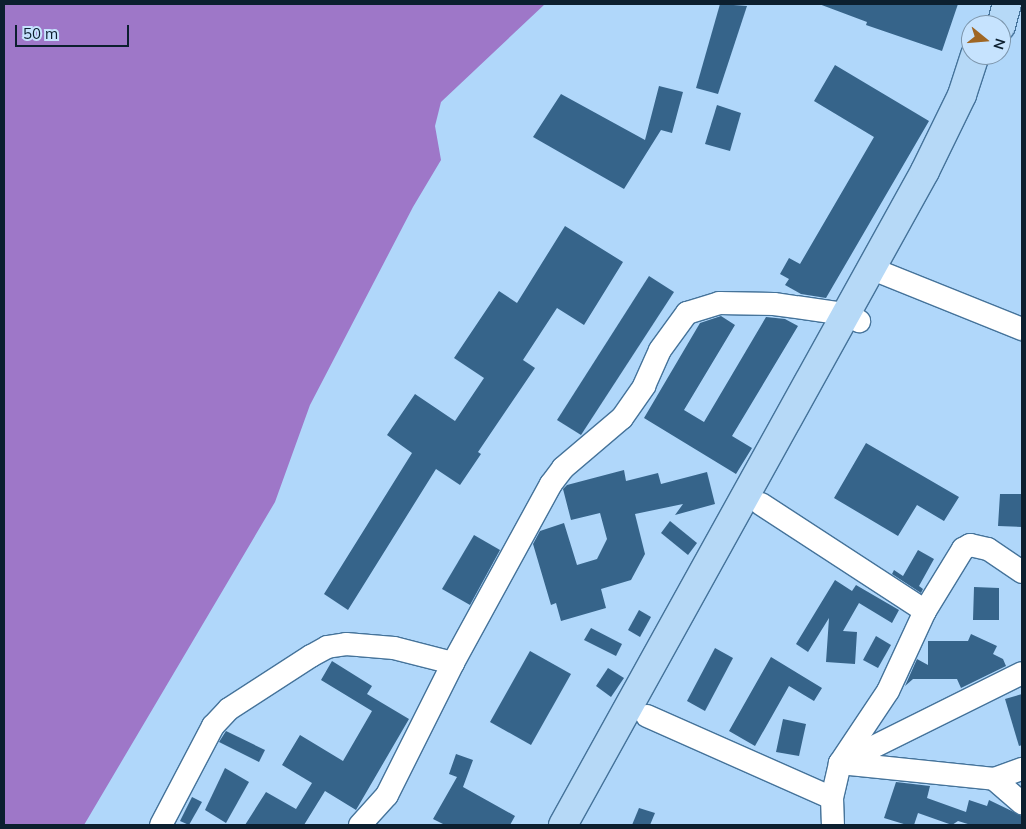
<!DOCTYPE html>
<html>
<head>
<meta charset="utf-8">
<style>
	body { margin:0 }
	#map { position:relative; width:1026px; height:829px; overflow:hidden; background:#b0d7fa; font-family:Mulish,sans-serif }
	div>[style] { position:absolute }
	[style*='--x'] { left:calc(var(--x)*1px); top:calc(var(--y)*1px); width:calc(var(--w)*1px); rotate:calc(var(--a)*1deg) }
	.water>* { inset:0; background:#9e77c8 }
	.building>* { inset:0; background:#36648a }
	.roads { filter:drop-shadow(1px 0 #45739a) drop-shadow(-1px 0 #45739a) drop-shadow(0 1px #45739a) drop-shadow(0 -1px #45739a) }
	.minor>* { height:22px; margin:-11px; padding:0 11px; transform-origin:11px; border-radius:11px; background:#fff }
	.major>* { height:28px; margin:-14px; padding:0 14px; transform-origin:14px; border-radius:14px; background:#b6d9f7 }
	span { translate:-50% -50%; white-space:nowrap; text-align:center; line-height:1.15; -webkit-text-stroke:5px #c6e3fe; paint-order:stroke }
	.frame { position:absolute; inset:0; border:5px solid #0c1f2f; pointer-events:none }
	.north { position:absolute; left:961px; top:15px; width:50px; height:50px; box-sizing:border-box; background:#c6e3fe; border:1px solid #7c95ab; border-radius:50%; rotate:107deg; font-size:14px; font-weight:700; line-height:20px; text-align:center; color:#0c1f2f }
	.north::after { content:''; display:block; margin:auto; width:18px; height:22px; background:#9f6624; clip-path:polygon(50% 0,100% 100%,50% 72%,0 100%) }
	.scale { position:absolute; left:15px; top:25px; width:114px; height:22px; box-sizing:border-box; border:2px solid #0c1f2f; border-top:0; padding-left:6px; font-size:15px; line-height:18px; white-space:nowrap; color:#0c1f2f; -webkit-text-stroke:4px #c6e3fe; paint-order:stroke }
</style>
</head>
<body>
<div id="map">
	<div class="water">
		<i style="clip-path:polygon(4px 4px,545px 4px,441px 102px,435px 126px,441px 160px,413px 207px,310px 405px,275px 502px,84px 825px,4px 825px)"></i>
	</div>
	<div class="building">
		<i style="clip-path:polygon(720px 4px,747px 6px,718px 94px,696px 88px)"></i>
		<i style="clip-path:polygon(819px 4px,958px 4px,942px 51px,866px 25px,867px 22px)"></i>
		<i style="clip-path:polygon(835px 65px,929px 121px,826px 298px,801px 294px,785px 285px,789px 279px,780px 274px,789px 258px,800px 264px,874px 137px,814px 101px)"></i>
		<i style="clip-path:polygon(659px 86px,683px 92px,672px 133px,661px 130px,624px 189px,533px 137px,561px 94px,645px 140px)"></i>
		<i style="clip-path:polygon(717px 105px,741px 113px,730px 151px,705px 144px)"></i>
		<i style="clip-path:polygon(565px 226px,623px 262px,584px 325px,557px 308px,523px 360px,535px 368px,478px 452px,481px 454px,460px 485px,436px 469px,348px 610px,324px 594px,412px 453px,387px 435px,415px 394px,455px 421px,484px 378px,454px 358px,499px 291px,517px 303px)"></i>
		<i style="clip-path:polygon(649px 276px,674px 292px,581px 435px,557px 420px)"></i>
		<i style="clip-path:polygon(721px 316px,735px 325px,684px 410px,704px 422px,766px 317px,785px 319px,798px 326px,732px 436px,752px 448px,736px 474px,644px 418px,700px 323px)"></i>
		<i style="clip-path:polygon(866px 443px,959px 497px,944px 521px,917px 505px,898px 536px,834px 498px)"></i>
		<i style="clip-path:polygon(624px 470px,626px 481px,658px 473px,661px 484px,707px 472px,715px 504px,675px 515px,683px 504px,635px 514px,645px 554px,631px 580px,601px 589px,606px 608px,561px 621px,556px 603px,551px 605px,533px 544px,540px 531px,564px 523px,577px 565px,597px 559px,607px 539px,600px 513px,571px 520px,563px 489px,567px 485px)"></i>
		<i style="clip-path:polygon(1000px 494px,1022px 494px,1022px 527px,998px 526px)"></i>
		<i style="clip-path:polygon(670px 521px,697px 543px,688px 555px,661px 533px)"></i>
		<i style="clip-path:polygon(474px 535px,500px 550px,470px 605px,442px 589px)"></i>
		<i style="clip-path:polygon(918px 550px,934px 559px,919px 586px,923px 589px,921px 593px,892px 574px,894px 570px,903px 576px)"></i>
		<i style="clip-path:polygon(835px 580px,852px 591px,856px 585px,899px 610px,892px 623px,859px 603px,843px 631px,857px 632px,855px 664px,826px 662px,829px 618px,808px 652px,796px 644px)"></i>
		<i style="clip-path:polygon(974px 587px,999px 588px,999px 620px,973px 620px)"></i>
		<i style="clip-path:polygon(639px 610px,651px 617px,640px 637px,628px 630px)"></i>
		<i style="clip-path:polygon(591px 628px,622px 644px,616px 656px,584px 640px)"></i>
		<i style="clip-path:polygon(971px 634px,997px 646px,993px 654px,1003px 659px,1006px 666px,961px 688px,957px 679px,913px 679px,905px 686px,917px 659px,928px 665px,928px 641px,968px 641px)"></i>
		<i style="clip-path:polygon(876px 636px,891px 645px,878px 668px,863px 660px)"></i>
		<i style="clip-path:polygon(715px 648px,733px 658px,705px 711px,687px 701px)"></i>
		<i style="clip-path:polygon(530px 651px,571px 674px,531px 745px,490px 722px)"></i>
		<i style="clip-path:polygon(771px 657px,822px 688px,814px 701px,789px 686px,755px 746px,729px 731px)"></i>
		<i style="clip-path:polygon(332px 661px,372px 686px,367px 694px,409px 719px,356px 810px,325px 791px,304px 825px,245px 825px,266px 792px,296px 809px,312px 783px,282px 765px,300px 735px,343px 761px,372px 711px,321px 680px)"></i>
		<i style="clip-path:polygon(608px 668px,624px 678px,611px 697px,596px 686px)"></i>
		<i style="clip-path:polygon(1022px 694px,1022px 745px,1019px 746px,1005px 699px)"></i>
		<i style="clip-path:polygon(783px 719px,806px 724px,799px 756px,776px 752px)"></i>
		<i style="clip-path:polygon(226px 731px,265px 750px,259px 762px,219px 742px)"></i>
		<i style="clip-path:polygon(456px 754px,473px 760px,463px 787px,515px 816px,510px 825px,445px 825px,433px 819px,457px 777px,449px 774px)"></i>
		<i style="clip-path:polygon(225px 768px,249px 782px,226px 823px,205px 810px)"></i>
		<i style="clip-path:polygon(896px 782px,930px 786px,927px 798px,966px 812px,969px 800px,987px 806px,989px 800px,1022px 816px,1022px 825px,971px 825px,958px 821px,952px 825px,918px 813px,914px 825px,907px 825px,884px 818px)"></i>
		<i style="clip-path:polygon(192px 797px,202px 802px,189px 825px,180px 821px)"></i>
		<i style="clip-path:polygon(639px 808px,655px 813px,650px 825px,632px 825px)"></i>
	</div>
	<div class="roads">
		<div class="minor">
			<i style="--x:870;--y:268;--w:164;--a:21.9"></i>
			<i style="--x:761;--y:504;--w:196;--a:33.1"></i>
			<i style="--x:925;--y:611;--w:88;--a:114.8"></i>
			<i style="--x:888;--y:691;--w:87;--a:123.7"></i>
			<i style="--x:925;--y:611;--w:73;--a:-58.5"></i>
			<i style="--x:963;--y:549;--w:8;--a:-30"></i>
			<i style="--x:970;--y:545;--w:18;--a:13"></i>
			<i style="--x:988;--y:549;--w:41;--a:34.1"></i>
			<i style="--x:647;--y:716;--w:202;--a:23.9"></i>
			<i style="--x:832;--y:798;--w:36;--a:-77"></i>
			<i style="--x:840;--y:763;--w:155;--a:5.9"></i>
			<i style="--x:994;--y:779;--w:30;--a:-20"></i>
			<i style="--x:841;--y:763;--w:202;--a:-26.4"></i>
			<i style="--x:994;--y:779;--w:37;--a:41"></i>
			<i style="--x:832;--y:798;--w:27;--a:88"></i>
			<i style="--x:161;--y:825;--w:112;--a:-62.3"></i>
			<i style="--x:213;--y:726;--w:23;--a:-47"></i>
			<i style="--x:229;--y:709;--w:98;--a:-32.9"></i>
			<i style="--x:311;--y:656;--w:18;--a:-29"></i>
			<i style="--x:327;--y:647;--w:19;--a:-9"></i>
			<i style="--x:346;--y:644;--w:48;--a:4.8"></i>
			<i style="--x:394;--y:648;--w:61;--a:14.3"></i>
			<i style="--x:360;--y:825;--w:40;--a:-48"></i>
			<i style="--x:387;--y:795;--w:148;--a:-63.4"></i>
			<i style="--x:453;--y:663;--w:204;--a:-61.3"></i>
			<i style="--x:551;--y:484;--w:20;--a:-53"></i>
			<i style="--x:563;--y:468;--w:77;--a:-40.3"></i>
			<i style="--x:622;--y:418;--w:39;--a:-55"></i>
			<i style="--x:644;--y:386;--w:39;--a:-66"></i>
			<i style="--x:660;--y:350;--w:46;--a:-53.9"></i>
			<i style="--x:687;--y:313;--w:34;--a:-17"></i>
			<i style="--x:719;--y:303;--w:55;--a:1"></i>
			<i style="--x:774;--y:304;--w:72;--a:8"></i>
			<i style="--x:845;--y:314;--w:16;--a:27"></i>
		</div>
		<div class="major">
			<i style="--x:1001;--y:26;--w:23;--a:-75"></i>
			<i style="--x:563;--y:825;--w:748;--a:-61.03"></i>
			<i style="--x:925;--y:171;--w:85;--a:-64"></i>
			<i style="--x:962;--y:95;--w:42;--a:-72"></i>
		</div>
	</div>
	<div class="frame"></div>
	<div class="north">N</div>
	<div class="scale">50 m</div>
</div>
</body>
</html>
